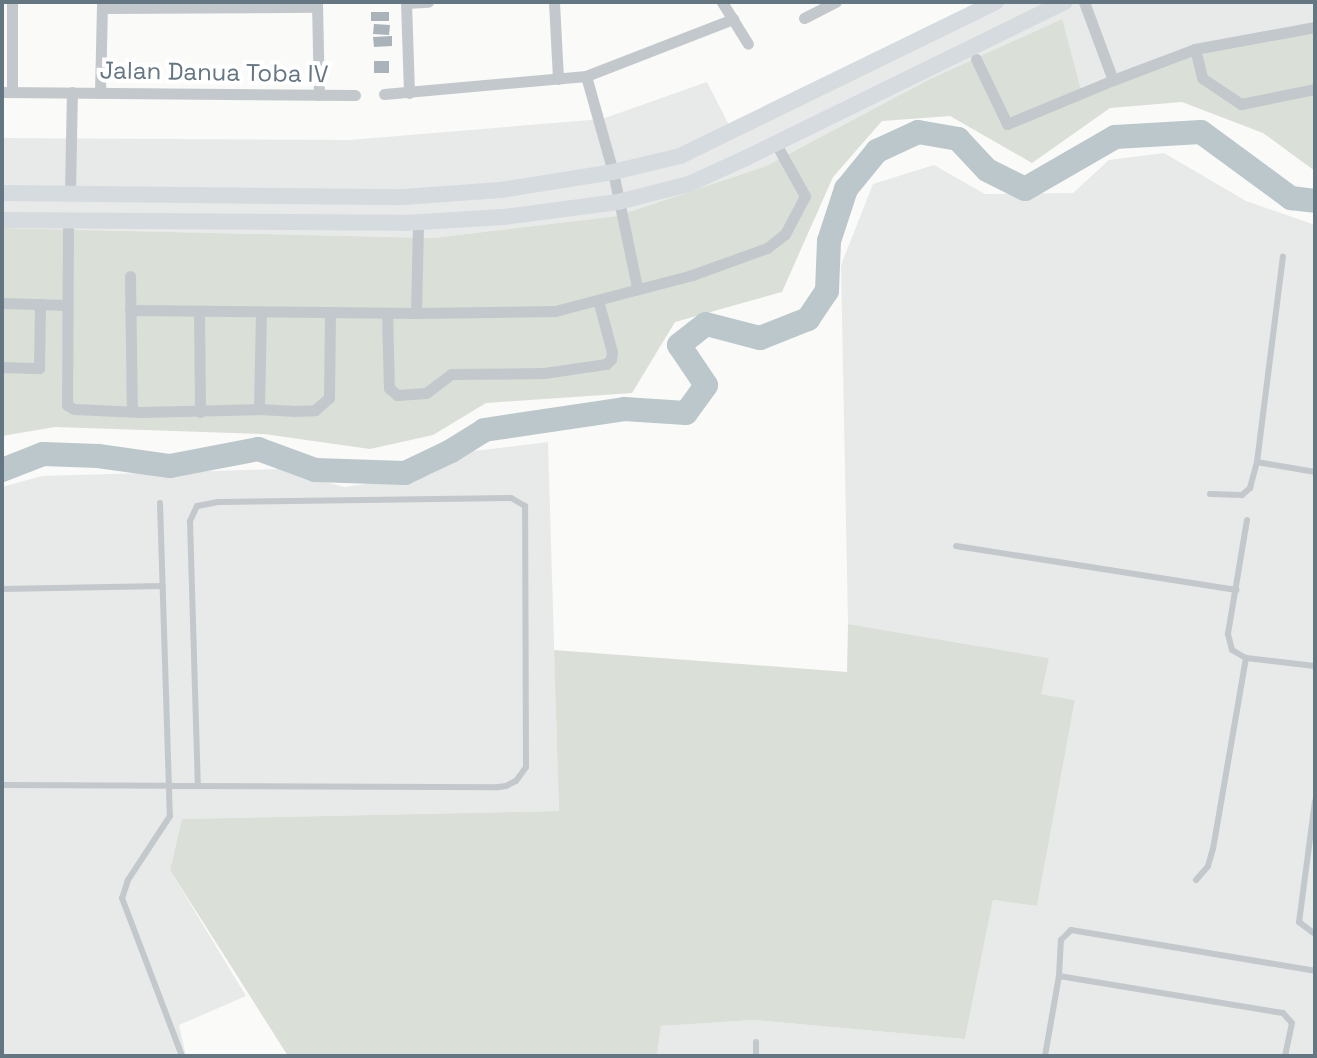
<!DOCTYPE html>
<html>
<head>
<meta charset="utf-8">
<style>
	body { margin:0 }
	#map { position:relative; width:1317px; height:1058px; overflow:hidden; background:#fafaf8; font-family:"Space Grotesk",sans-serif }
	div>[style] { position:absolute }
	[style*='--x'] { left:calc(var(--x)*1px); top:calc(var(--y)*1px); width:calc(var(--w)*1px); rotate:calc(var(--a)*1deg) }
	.built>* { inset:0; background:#e8e9e9 }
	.green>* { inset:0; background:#dadfd7 }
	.river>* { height:24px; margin:-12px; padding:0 12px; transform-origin:12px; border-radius:12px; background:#bbc7cb }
	.building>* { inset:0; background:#aab3b9 }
	.service>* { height:6px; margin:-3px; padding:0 3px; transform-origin:3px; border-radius:3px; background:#c3c8cc }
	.minor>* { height:11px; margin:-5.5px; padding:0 5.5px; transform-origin:5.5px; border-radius:5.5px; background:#c3c8cc }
	.secondary>* { height:16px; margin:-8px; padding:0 8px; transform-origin:8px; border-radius:8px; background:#d6dbdf }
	span { translate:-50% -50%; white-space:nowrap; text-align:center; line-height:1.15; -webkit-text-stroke:8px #fff; paint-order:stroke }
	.street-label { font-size:24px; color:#657683 }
	.frame { position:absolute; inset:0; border:4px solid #657683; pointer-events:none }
</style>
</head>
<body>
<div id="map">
	<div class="built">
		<i style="clip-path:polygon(985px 2px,1315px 2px,1315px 30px,1081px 90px,1061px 20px,928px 80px,766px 166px,617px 216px,434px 238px,2px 228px,2px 138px,349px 140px,602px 119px,707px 82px,730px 127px)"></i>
		<i style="clip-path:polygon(1164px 153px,1246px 201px,1315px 225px,1315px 1056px,657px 1056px,661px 1026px,753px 1020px,965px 1039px,993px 900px,1037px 906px,1075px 700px,1040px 694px,1049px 658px,848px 624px,841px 265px,873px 184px,934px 165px,985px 194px,1073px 193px,1109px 160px)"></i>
		<i style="clip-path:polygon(548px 442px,559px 811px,182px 819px,170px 870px,246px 996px,179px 1025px,186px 1056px,2px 1056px,2px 487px,42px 476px,279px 469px,344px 487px,430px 475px,466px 452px)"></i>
	</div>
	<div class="green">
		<i style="clip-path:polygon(1062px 19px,1081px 90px,1222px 45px,1315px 30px,1315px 171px,1263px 133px,1182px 102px,1110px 108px,1032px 163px,950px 116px,882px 121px,833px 177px,782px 292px,675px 322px,632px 393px,486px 403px,433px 435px,370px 449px,264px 434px,55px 427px,2px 436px,2px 228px,434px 238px,617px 216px,766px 166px,928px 80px)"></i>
		<i style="clip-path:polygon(848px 624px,1049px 658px,1041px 694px,1075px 700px,1037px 906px,993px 900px,965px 1039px,753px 1020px,661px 1026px,657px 1056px,288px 1056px,170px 870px,182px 819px,559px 811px,554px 650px,847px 672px)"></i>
	</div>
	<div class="river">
		<i style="--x:2;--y:470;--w:44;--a:-21.3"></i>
		<i style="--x:43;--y:454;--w:55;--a:2.1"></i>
		<i style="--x:98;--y:456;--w:73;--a:7.9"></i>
		<i style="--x:170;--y:466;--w:90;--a:-10.9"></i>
		<i style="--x:258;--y:449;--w:61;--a:20.2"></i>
		<i style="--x:315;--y:470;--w:90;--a:1.9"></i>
		<i style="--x:405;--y:473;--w:51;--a:-25.6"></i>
		<i style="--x:451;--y:451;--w:39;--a:-32"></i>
		<i style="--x:484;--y:430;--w:142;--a:-8.5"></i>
		<i style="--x:624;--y:409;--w:62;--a:3.7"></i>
		<i style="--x:686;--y:413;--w:34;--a:-54"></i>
		<i style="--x:706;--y:385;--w:48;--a:-124"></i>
		<i style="--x:679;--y:345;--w:34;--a:-38"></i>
		<i style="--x:706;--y:324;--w:56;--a:14.5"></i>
		<i style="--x:760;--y:338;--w:52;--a:-21.6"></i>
		<i style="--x:808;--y:319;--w:34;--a:-56"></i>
		<i style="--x:827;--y:291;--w:50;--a:-87.7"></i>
		<i style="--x:829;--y:241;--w:55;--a:-71.9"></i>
		<i style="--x:846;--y:189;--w:49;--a:-50.8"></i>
		<i style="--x:877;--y:151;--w:45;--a:-24.9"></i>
		<i style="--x:918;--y:132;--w:41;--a:9.9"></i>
		<i style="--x:958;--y:139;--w:42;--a:46.9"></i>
		<i style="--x:987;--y:170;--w:42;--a:26.6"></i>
		<i style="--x:1025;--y:189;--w:104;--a:-30"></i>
		<i style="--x:1115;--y:137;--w:86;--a:-3.3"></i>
		<i style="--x:1201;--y:132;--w:112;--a:36.3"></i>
		<i style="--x:1291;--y:198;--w:24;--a:7"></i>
	</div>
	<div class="building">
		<i style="clip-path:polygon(371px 12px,389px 12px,389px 21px,371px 21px)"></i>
		<i style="clip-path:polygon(374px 24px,390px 25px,389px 35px,373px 34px)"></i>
		<i style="clip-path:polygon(392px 36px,392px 46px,374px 47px,373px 37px)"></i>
		<i style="clip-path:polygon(374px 61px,389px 61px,389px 73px,374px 73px)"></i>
	</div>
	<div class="service">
		<i style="--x:1257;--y:462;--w:59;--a:9.8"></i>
		<i style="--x:1210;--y:494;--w:32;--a:2"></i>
		<i style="--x:1242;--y:495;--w:11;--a:-41"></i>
		<i style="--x:1250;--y:488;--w:27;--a:-75"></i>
		<i style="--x:1257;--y:462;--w:207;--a:-82.8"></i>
		<i style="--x:160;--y:503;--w:313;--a:88.2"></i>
		<i style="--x:170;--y:816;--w:77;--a:123.3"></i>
		<i style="--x:128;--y:880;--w:19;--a:108"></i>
		<i style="--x:122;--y:898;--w:169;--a:69.2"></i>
		<i style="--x:1247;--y:520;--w:116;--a:99.5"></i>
		<i style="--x:1228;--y:634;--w:16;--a:76"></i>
		<i style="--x:1232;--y:650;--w:16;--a:30"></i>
		<i style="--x:1246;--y:658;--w:69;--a:6.6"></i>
		<i style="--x:956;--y:546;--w:284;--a:8.9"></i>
		<i style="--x:2;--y:589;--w:161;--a:-1.1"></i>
		<i style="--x:2;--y:785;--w:167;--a:0.3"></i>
		<i style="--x:169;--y:786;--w:329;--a:0.2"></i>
		<i style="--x:498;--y:787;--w:8;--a:-7"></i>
		<i style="--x:506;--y:786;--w:11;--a:-27"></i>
		<i style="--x:516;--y:781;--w:17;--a:-54"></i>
		<i style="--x:526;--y:767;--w:261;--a:-90.2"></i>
		<i style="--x:525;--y:506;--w:16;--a:-150"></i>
		<i style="--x:511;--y:498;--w:293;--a:179.2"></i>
		<i style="--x:218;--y:502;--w:21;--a:169"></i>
		<i style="--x:197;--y:506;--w:17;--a:115"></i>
		<i style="--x:190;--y:521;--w:265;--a:88.3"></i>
		<i style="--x:1315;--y:801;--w:122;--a:97.5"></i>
		<i style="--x:1299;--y:922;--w:20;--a:37"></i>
		<i style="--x:1196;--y:880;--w:18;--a:-49"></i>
		<i style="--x:1208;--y:866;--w:18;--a:-74"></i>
		<i style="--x:1213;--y:849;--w:194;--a:-80.2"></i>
		<i style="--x:1059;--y:976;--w:36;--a:-87"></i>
		<i style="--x:1061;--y:940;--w:14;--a:-45"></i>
		<i style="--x:1071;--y:930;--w:247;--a:9.5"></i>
		<i style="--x:756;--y:1056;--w:14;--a:-90"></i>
		<i style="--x:1045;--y:1056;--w:81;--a:-80.1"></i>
		<i style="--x:1059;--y:976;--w:227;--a:9.4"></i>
		<i style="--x:1283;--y:1013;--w:13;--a:48"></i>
		<i style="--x:1292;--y:1023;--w:34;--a:102"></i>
	</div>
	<div class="minor">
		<i style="--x:406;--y:2;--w:91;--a:88.1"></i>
		<i style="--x:554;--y:2;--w:77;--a:87"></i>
		<i style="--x:722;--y:2;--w:49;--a:58.2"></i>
		<i style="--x:1084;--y:2;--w:83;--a:69.6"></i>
		<i style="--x:1113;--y:80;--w:88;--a:-20.7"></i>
		<i style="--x:1195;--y:49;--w:122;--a:-10.4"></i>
		<i style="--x:317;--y:3;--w:92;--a:88.8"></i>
		<i style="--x:406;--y:3;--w:22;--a:-3"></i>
		<i style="--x:102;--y:8;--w:215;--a:-0.3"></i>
		<i style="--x:804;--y:18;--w:36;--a:-27"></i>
		<i style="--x:1195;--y:49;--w:30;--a:76"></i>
		<i style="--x:1202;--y:78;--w:47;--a:33.7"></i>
		<i style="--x:1241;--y:104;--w:76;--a:-11.5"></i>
		<i style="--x:976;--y:59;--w:72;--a:64.5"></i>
		<i style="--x:1007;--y:124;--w:115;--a:-22.5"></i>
		<i style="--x:586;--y:76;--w:100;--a:74.3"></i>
		<i style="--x:613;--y:172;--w:117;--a:78.2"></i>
		<i style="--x:2;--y:92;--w:353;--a:0.5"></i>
		<i style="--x:12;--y:92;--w:90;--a:-90"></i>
		<i style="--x:100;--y:93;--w:90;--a:-88.7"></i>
		<i style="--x:384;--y:94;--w:203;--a:-5.1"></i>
		<i style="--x:586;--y:76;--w:158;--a:-21.2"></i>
		<i style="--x:70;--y:193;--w:101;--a:-88.9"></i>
		<i style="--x:68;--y:222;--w:183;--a:90.3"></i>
		<i style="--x:67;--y:405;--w:8;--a:30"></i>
		<i style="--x:74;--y:409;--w:66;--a:2.6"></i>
		<i style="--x:140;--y:412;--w:119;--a:-1.4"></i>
		<i style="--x:130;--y:276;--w:135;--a:89.2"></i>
		<i style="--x:2;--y:303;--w:65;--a:1.8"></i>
		<i style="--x:130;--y:310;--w:286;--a:0.6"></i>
		<i style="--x:416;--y:313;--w:91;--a:-88.7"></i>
		<i style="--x:199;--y:311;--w:101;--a:89.4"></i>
		<i style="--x:261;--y:312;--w:97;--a:91.2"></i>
		<i style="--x:259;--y:409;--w:33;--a:3"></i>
		<i style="--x:292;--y:411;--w:23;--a:-2"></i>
		<i style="--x:315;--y:410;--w:18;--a:-41"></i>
		<i style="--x:329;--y:398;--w:86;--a:-89.3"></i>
		<i style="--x:387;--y:313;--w:75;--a:88.5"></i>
		<i style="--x:389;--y:388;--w:11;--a:41"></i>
		<i style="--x:397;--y:395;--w:29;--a:-4"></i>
		<i style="--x:426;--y:393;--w:31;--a:-37"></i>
		<i style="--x:451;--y:374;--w:93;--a:-0.6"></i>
		<i style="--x:544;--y:373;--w:63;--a:-8.3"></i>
		<i style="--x:606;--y:364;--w:7;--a:-45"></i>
		<i style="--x:611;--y:359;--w:7;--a:-82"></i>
		<i style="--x:612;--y:352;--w:54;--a:-105.1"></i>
		<i style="--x:416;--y:313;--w:139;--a:-0.8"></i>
		<i style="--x:555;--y:311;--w:142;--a:-14.7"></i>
		<i style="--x:692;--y:275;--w:80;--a:-19.8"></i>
		<i style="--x:767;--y:248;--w:23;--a:-38"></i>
		<i style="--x:785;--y:234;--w:43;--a:-62.2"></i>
		<i style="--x:805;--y:196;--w:60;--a:-119.1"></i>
		<i style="--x:2;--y:367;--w:37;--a:2"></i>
		<i style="--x:39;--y:368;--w:64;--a:-89.1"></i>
	</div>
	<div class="secondary">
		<i style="--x:2;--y:193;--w:401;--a:0.6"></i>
		<i style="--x:403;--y:197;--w:98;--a:-4.1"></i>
		<i style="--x:501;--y:190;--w:113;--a:-9.1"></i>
		<i style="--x:613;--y:172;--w:69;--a:-13.4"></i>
		<i style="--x:680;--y:156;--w:352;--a:-26"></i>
		<i style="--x:2;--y:220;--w:402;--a:0.4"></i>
		<i style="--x:404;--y:223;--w:100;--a:-3.4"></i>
		<i style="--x:504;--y:217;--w:115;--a:-7.5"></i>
		<i style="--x:618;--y:202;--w:73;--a:-14.2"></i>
		<i style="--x:689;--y:184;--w:63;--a:-24.5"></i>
		<i style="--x:746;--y:158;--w:355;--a:-26.1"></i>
	</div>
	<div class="street-label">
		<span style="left:214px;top:72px;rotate:1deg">Jalan Danua Toba IV</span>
	</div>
	<div class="frame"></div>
</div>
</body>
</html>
